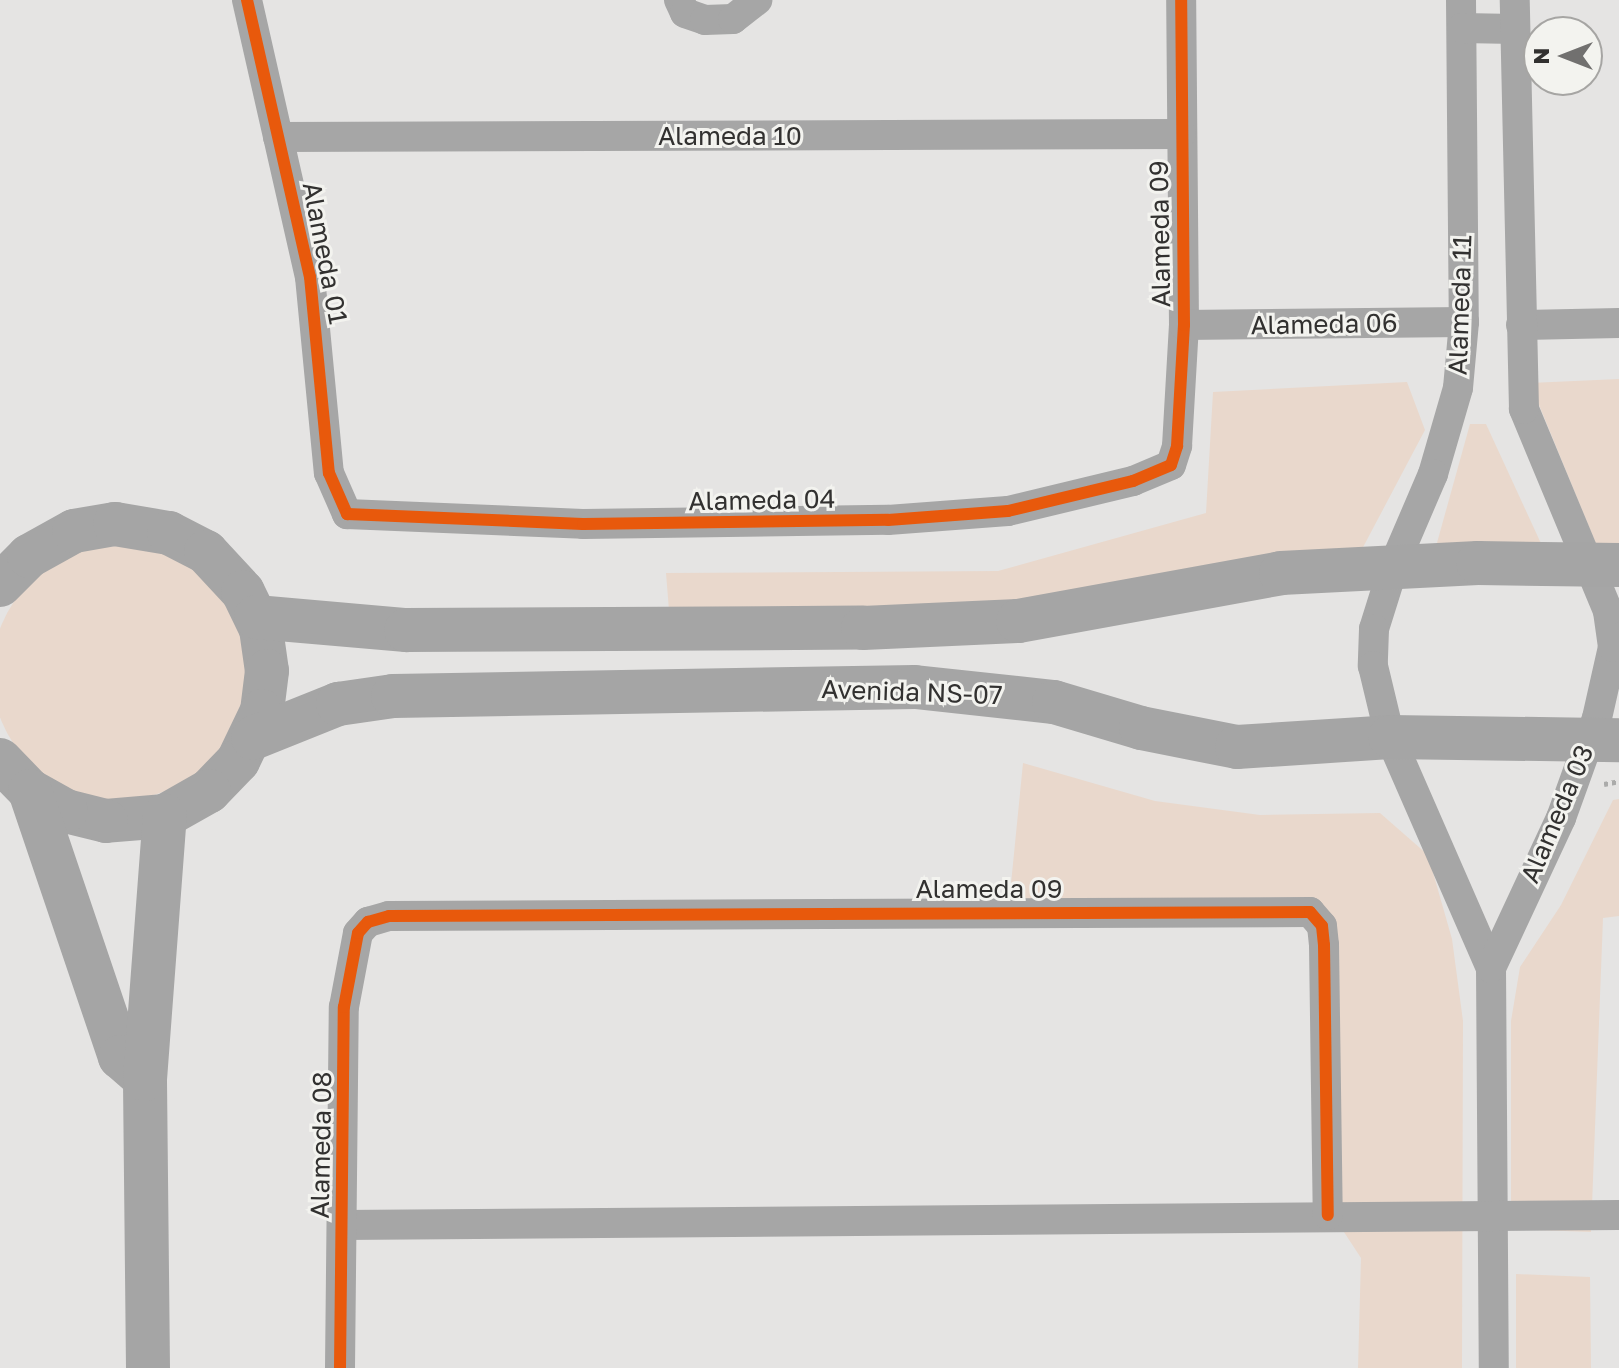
<!DOCTYPE html>
<html>
<head>
<meta charset="utf-8">
<style>
	body { margin:0 }
	#map { position:relative; width:1619px; height:1368px; overflow:hidden; background:#e5e4e3; font-family:"Golos Text",sans-serif }
	div>[style] { position:absolute }
	[style*='--x'] { left:calc(var(--x)*1px); top:calc(var(--y)*1px); width:calc(var(--w)*1px); rotate:calc(var(--a)*1deg) }
	.green>* { inset:0; background:#e9d8cc }
	.round { border-radius:50% }
	.path>* { height:5px; margin-top:-2.5px; transform-origin:0; background:repeating-linear-gradient(90deg,#ababaa 0 4px,transparent 0 8px) }
	.street>* { height:30px; margin:-15px; padding:0 15px; transform-origin:15px; border-radius:15px; background:#a6a6a6 }
	.secondary>* { height:44px; margin:-22px; padding:0 22px; transform-origin:22px; border-radius:22px; background:#a5a5a5 }
	.cycleway>* { height:12px; margin:-6px; padding:0 6px; transform-origin:6px; border-radius:6px; background:#e8590c }
	span { translate:-50% -50%; white-space:nowrap; text-align:center; line-height:1.15; -webkit-text-stroke:6px #f3f3ef; paint-order:stroke }
	.street-label { font-size:26px; color:#323130 }
	.north { position:absolute; left:1523px; top:16px; width:80px; height:80px; box-sizing:border-box; background:#f3f3ef; border:2px solid #a6a5a3; border-radius:50%; rotate:270deg; font-size:22px; font-weight:700; line-height:32px; text-align:center; color:#323130 }
	.north::after { content:''; display:block; margin:auto; width:28px; height:36px; background:#71706f; clip-path:polygon(50% 0,100% 100%,50% 72%,0 100%) }
</style>
</head>
<body>
<div id="map">
	<div class="green">
		<i style="clip-path:polygon(1619px 379px,1619px 556px,1598px 549px,1530px 383px)"></i>
		<i style="clip-path:polygon(1407px 382px,1425px 430px,1351px 570px,1070px 613px,671px 635px,666px 573px,998px 571px,1206px 513px,1213px 392px)"></i>
		<i style="clip-path:polygon(1470px 424px,1486px 424px,1550px 563px,1430px 568px)"></i>
		<i class="round" style="left:-8px;top:546px;width:254px;height:254px"></i>
		<i style="clip-path:polygon(1023px 763px,1155px 801px,1260px 815px,1380px 813px,1428px 855px,1452px 939px,1463px 1021px,1462px 1368px,1358px 1368px,1361px 1258px,1342px 1229px,1331px 922px,1007px 924px)"></i>
		<i style="clip-path:polygon(1619px 799px,1619px 916px,1603px 918px,1591px 1232px,1511px 1229px,1511px 1021px,1520px 967px,1561px 905px,1613px 800px)"></i>
		<i style="clip-path:polygon(1516px 1274px,1590px 1277px,1591px 1368px,1516px 1368px)"></i>
	</div>
	<div class="path">
		<i style="--x:1604;--y:784;--w:15;--a:-11"></i>
	</div>
	<div class="street">
		<i style="--x:247;--y:0;--w:284;--a:77.2"></i>
		<i style="--x:310;--y:277;--w:197;--a:84.5"></i>
		<i style="--x:329;--y:473;--w:45;--a:66.3"></i>
		<i style="--x:347;--y:514;--w:236;--a:2.4"></i>
		<i style="--x:583;--y:524;--w:305;--a:-0.8"></i>
		<i style="--x:888;--y:520;--w:120;--a:-4.3"></i>
		<i style="--x:1008;--y:511;--w:129;--a:-13.5"></i>
		<i style="--x:1133;--y:481;--w:41;--a:-22.8"></i>
		<i style="--x:1171;--y:465;--w:20;--a:-72"></i>
		<i style="--x:1177;--y:446;--w:121;--a:-86.7"></i>
		<i style="--x:1184;--y:325;--w:325;--a:-90.5"></i>
		<i style="--x:679;--y:0;--w:14;--a:65"></i>
		<i style="--x:685;--y:13;--w:21;--a:19"></i>
		<i style="--x:705;--y:20;--w:28;--a:-2"></i>
		<i style="--x:733;--y:19;--w:31;--a:-38"></i>
		<i style="--x:1461;--y:0;--w:322;--a:89.5"></i>
		<i style="--x:1464;--y:322;--w:66;--a:95.2"></i>
		<i style="--x:1458;--y:388;--w:90;--a:106.2"></i>
		<i style="--x:1433;--y:474;--w:99;--a:113.2"></i>
		<i style="--x:1394;--y:565;--w:67;--a:107.4"></i>
		<i style="--x:1374;--y:629;--w:37;--a:92"></i>
		<i style="--x:1373;--y:666;--w:73;--a:76.5"></i>
		<i style="--x:1390;--y:737;--w:252;--a:66.4"></i>
		<i style="--x:1491;--y:968;--w:400;--a:89.6"></i>
		<i style="--x:1462;--y:28;--w:53;--a:1.1"></i>
		<i style="--x:278;--y:137;--w:903;--a:-0.19"></i>
		<i style="--x:1184;--y:325;--w:280;--a:-0.6"></i>
		<i style="--x:1521;--y:325;--w:98;--a:-1.2"></i>
		<i style="--x:1491;--y:968;--w:166;--a:-65"></i>
		<i style="--x:1561;--y:818;--w:106;--a:-70.2"></i>
		<i style="--x:1597;--y:718;--w:73;--a:-77.3"></i>
		<i style="--x:1613;--y:647;--w:36;--a:-98"></i>
		<i style="--x:1608;--y:611;--w:219;--a:-112.6"></i>
		<i style="--x:1524;--y:409;--w:409;--a:-91.3"></i>
		<i style="--x:342;--y:1225;--w:1277;--a:-0.45"></i>
		<i style="--x:340;--y:1368;--w:361;--a:-89.4"></i>
		<i style="--x:344;--y:1007;--w:75;--a:-79.3"></i>
		<i style="--x:358;--y:933;--w:15;--a:-48"></i>
		<i style="--x:368;--y:922;--w:22;--a:-16"></i>
		<i style="--x:389;--y:916;--w:921;--a:-0.25"></i>
		<i style="--x:1310;--y:912;--w:18;--a:49"></i>
		<i style="--x:1322;--y:926;--w:19;--a:84"></i>
		<i style="--x:1324;--y:945;--w:270;--a:89.2"></i>
	</div>
	<div class="secondary">
		<i style="--x:0;--y:585;--w:41;--a:-45"></i>
		<i style="--x:29;--y:556;--w:51;--a:-29.1"></i>
		<i style="--x:74;--y:531;--w:42;--a:-9.7"></i>
		<i style="--x:115;--y:524;--w:55;--a:9.5"></i>
		<i style="--x:169;--y:533;--w:42;--a:27.2"></i>
		<i style="--x:206;--y:552;--w:54;--a:47.2"></i>
		<i style="--x:243;--y:592;--w:41;--a:64.1"></i>
		<i style="--x:261;--y:629;--w:42;--a:81.9"></i>
		<i style="--x:267;--y:671;--w:40;--a:97.1"></i>
		<i style="--x:262;--y:711;--w:55;--a:115.6"></i>
		<i style="--x:238;--y:761;--w:42;--a:134"></i>
		<i style="--x:209;--y:791;--w:51;--a:150.4"></i>
		<i style="--x:165;--y:816;--w:59;--a:175.2"></i>
		<i style="--x:106;--y:821;--w:41;--a:-166"></i>
		<i style="--x:66;--y:811;--w:41;--a:-150.9"></i>
		<i style="--x:30;--y:791;--w:43;--a:-134.1"></i>
		<i style="--x:256;--y:617;--w:151;--a:5"></i>
		<i style="--x:406;--y:630;--w:457;--a:-0.3"></i>
		<i style="--x:863;--y:628;--w:155;--a:-2.6"></i>
		<i style="--x:1018;--y:621;--w:267;--a:-10.3"></i>
		<i style="--x:1281;--y:573;--w:197;--a:-2.9"></i>
		<i style="--x:1478;--y:563;--w:141;--a:0.8"></i>
		<i style="--x:253;--y:738;--w:92;--a:-21.8"></i>
		<i style="--x:338;--y:704;--w:56;--a:-8.3"></i>
		<i style="--x:393;--y:696;--w:522;--a:-0.99"></i>
		<i style="--x:915;--y:687;--w:140;--a:6.2"></i>
		<i style="--x:1054;--y:702;--w:91;--a:16.6"></i>
		<i style="--x:1141;--y:728;--w:98;--a:11.2"></i>
		<i style="--x:1237;--y:747;--w:153;--a:-3.7"></i>
		<i style="--x:1390;--y:737;--w:229;--a:0.8"></i>
		<i style="--x:30;--y:791;--w:281;--a:71.3"></i>
		<i style="--x:120;--y:1057;--w:33;--a:41"></i>
		<i style="--x:148;--y:1368;--w:289;--a:-90.6"></i>
		<i style="--x:145;--y:1079;--w:264;--a:-85.7"></i>
	</div>
	<div class="cycleway">
		<i style="--x:247;--y:0;--w:284;--a:77.2"></i>
		<i style="--x:310;--y:277;--w:197;--a:84.5"></i>
		<i style="--x:329;--y:473;--w:45;--a:66.3"></i>
		<i style="--x:347;--y:514;--w:236;--a:2.4"></i>
		<i style="--x:583;--y:524;--w:305;--a:-0.8"></i>
		<i style="--x:888;--y:520;--w:120;--a:-4.3"></i>
		<i style="--x:1008;--y:511;--w:129;--a:-13.5"></i>
		<i style="--x:1133;--y:481;--w:41;--a:-22.8"></i>
		<i style="--x:1171;--y:465;--w:20;--a:-72"></i>
		<i style="--x:1177;--y:446;--w:121;--a:-86.7"></i>
		<i style="--x:1184;--y:325;--w:325;--a:-90.5"></i>
		<i style="--x:340;--y:1368;--w:361;--a:-89.4"></i>
		<i style="--x:344;--y:1007;--w:75;--a:-79.3"></i>
		<i style="--x:358;--y:933;--w:15;--a:-48"></i>
		<i style="--x:368;--y:922;--w:22;--a:-16"></i>
		<i style="--x:389;--y:916;--w:921;--a:-0.25"></i>
		<i style="--x:1310;--y:912;--w:18;--a:49"></i>
		<i style="--x:1322;--y:926;--w:19;--a:84"></i>
		<i style="--x:1324;--y:945;--w:270;--a:89.2"></i>
	</div>
	<div class="street-label">
		<span style="left:730px;top:136px">Alameda 10</span>
		<span style="left:1160px;top:234px;rotate:-91deg">Alameda 09</span>
		<span style="left:325px;top:253px;rotate:79deg">Alameda 01</span>
		<span style="left:1460px;top:305px;rotate:-88deg">Alameda 11</span>
		<span style="left:1324px;top:324px;rotate:-1deg">Alameda 06</span>
		<span style="left:762px;top:500px;rotate:-1deg">Alameda 04</span>
		<span style="left:912px;top:692px;rotate:2deg">Avenida NS-07</span>
		<span style="left:1557px;top:814px;rotate:-67deg">Alameda 03</span>
		<span style="left:989px;top:889px">Alameda 09</span>
		<span style="left:321px;top:1145px;rotate:-89deg">Alameda 08</span>
	</div>
	<div class="north">N</div>
</div>
</body>
</html>
